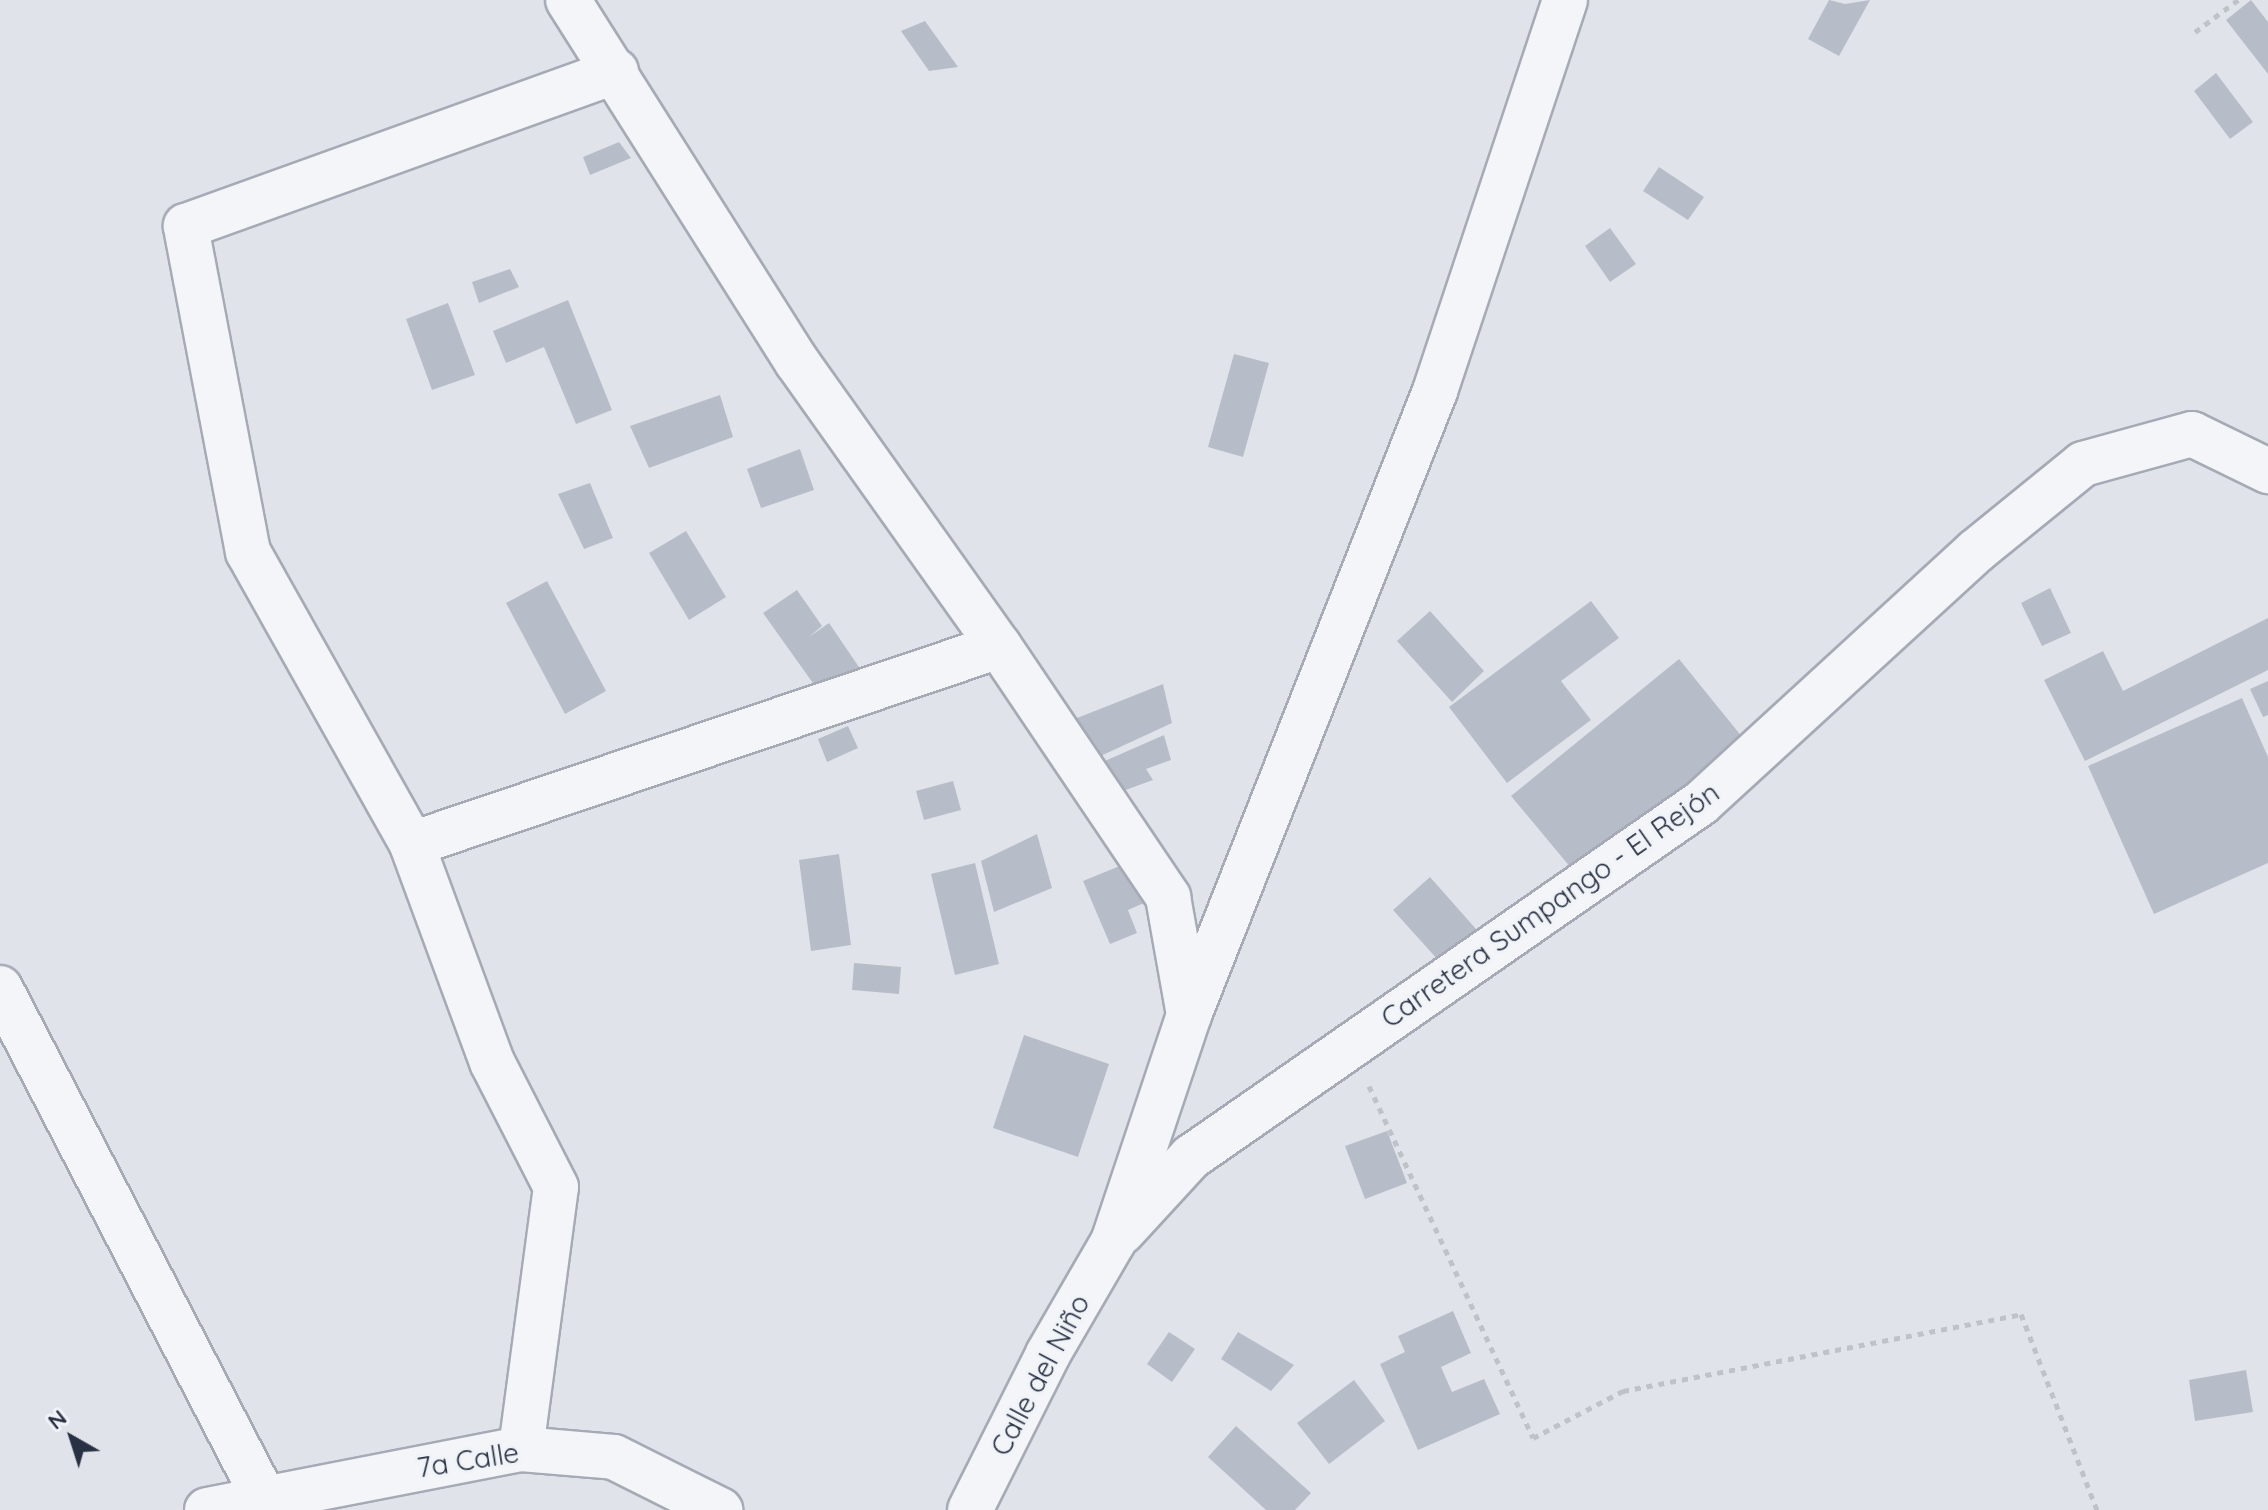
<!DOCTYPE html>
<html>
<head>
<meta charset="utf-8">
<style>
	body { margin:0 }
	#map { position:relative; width:2268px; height:1510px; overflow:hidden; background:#e0e4ea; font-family:Quicksand,sans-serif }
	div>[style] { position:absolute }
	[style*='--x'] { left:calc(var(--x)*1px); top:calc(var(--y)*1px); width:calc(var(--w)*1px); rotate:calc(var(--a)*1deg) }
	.building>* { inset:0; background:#b7bdc8 }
	.path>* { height:5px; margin-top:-2.5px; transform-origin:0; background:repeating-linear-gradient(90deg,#bec2c9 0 6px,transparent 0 12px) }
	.roads { filter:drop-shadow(2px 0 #a5aab5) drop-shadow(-2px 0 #a5aab5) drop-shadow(0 2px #a5aab5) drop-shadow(0 -2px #a5aab5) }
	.minor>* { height:44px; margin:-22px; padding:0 22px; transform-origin:22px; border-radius:22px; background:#f3f5f8 }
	span { translate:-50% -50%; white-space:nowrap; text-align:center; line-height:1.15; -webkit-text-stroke:6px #f0f3f7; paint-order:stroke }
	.street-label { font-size:28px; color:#283043 }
	.north { position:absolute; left:32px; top:1398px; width:80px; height:80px; -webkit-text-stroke:6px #f0f3f7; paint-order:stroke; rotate:321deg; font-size:22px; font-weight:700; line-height:32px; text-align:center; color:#283043 }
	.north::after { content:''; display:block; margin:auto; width:28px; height:36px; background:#283043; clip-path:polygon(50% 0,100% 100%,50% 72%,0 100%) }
</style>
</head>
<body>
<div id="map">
	<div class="building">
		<i style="clip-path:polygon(1829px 0,1845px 4px,1870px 0,1839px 56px,1808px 39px)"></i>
		<i style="clip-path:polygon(2251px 0,2268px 22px,2268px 74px,2226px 20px)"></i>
		<i style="clip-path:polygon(925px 21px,958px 67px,929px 71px,901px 31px)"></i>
		<i style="clip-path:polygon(2216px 73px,2253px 122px,2230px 139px,2194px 91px)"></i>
		<i style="clip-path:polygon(619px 142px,631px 158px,590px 175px,583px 157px)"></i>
		<i style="clip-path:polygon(1659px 167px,1704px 197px,1688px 220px,1643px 191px)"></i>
		<i style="clip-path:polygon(1610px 228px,1636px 264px,1610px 282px,1585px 246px)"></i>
		<i style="clip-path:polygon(510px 269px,519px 287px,479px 303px,472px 282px)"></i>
		<i style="clip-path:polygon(568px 300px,612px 410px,576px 424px,544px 347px,506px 363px,493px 331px)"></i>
		<i style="clip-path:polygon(448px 303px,475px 375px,432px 390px,406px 319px)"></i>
		<i style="clip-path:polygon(1234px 354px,1269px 363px,1243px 457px,1208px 447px)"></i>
		<i style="clip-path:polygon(720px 395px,733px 437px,649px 468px,630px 426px)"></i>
		<i style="clip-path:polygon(800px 449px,814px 490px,761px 508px,747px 469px)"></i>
		<i style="clip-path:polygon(590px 483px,613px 538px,584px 549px,558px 494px)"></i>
		<i style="clip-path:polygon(686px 531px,726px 597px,689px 620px,649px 553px)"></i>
		<i style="clip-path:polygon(547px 581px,606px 691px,565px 714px,506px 603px)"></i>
		<i style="clip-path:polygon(2050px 588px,2071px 633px,2042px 646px,2021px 603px)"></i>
		<i style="clip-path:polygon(797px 590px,822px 626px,809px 637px,829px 623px,863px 673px,825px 700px,763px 613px)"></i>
		<i style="clip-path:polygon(1591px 601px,1619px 638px,1561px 681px,1591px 720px,1507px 783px,1449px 707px)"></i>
		<i style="clip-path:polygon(1430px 611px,1484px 671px,1452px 702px,1397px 641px)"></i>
		<i style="clip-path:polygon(2268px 618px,2268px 670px,2085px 761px,2044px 680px,2103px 651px,2123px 691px)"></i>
		<i style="clip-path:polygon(1679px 659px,1743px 738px,1576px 874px,1511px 796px)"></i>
		<i style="clip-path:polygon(2268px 681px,2268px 715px,2263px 717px,2250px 689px)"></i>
		<i style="clip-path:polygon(1163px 684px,1172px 723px,1092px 760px,1062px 724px)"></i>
		<i style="clip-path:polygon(2242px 698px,2268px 757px,2268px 863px,2154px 914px,2088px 766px)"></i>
		<i style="clip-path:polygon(848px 726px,858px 748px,827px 762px,818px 739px)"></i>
		<i style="clip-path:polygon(1164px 735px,1171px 760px,1146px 769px,1153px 780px,1120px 792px,1098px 764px)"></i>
		<i style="clip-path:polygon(953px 781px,961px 810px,924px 820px,916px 791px)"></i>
		<i style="clip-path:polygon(1037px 834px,1052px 888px,994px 912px,981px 861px)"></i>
		<i style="clip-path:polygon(839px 854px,851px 945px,811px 951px,799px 860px)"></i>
		<i style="clip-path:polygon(975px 863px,999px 964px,955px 975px,931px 874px)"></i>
		<i style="clip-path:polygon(1127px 863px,1144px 903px,1128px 910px,1137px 933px,1110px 944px,1083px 881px)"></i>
		<i style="clip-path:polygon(1430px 877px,1476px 929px,1439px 961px,1393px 910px)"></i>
		<i style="clip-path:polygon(854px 963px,901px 967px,899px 994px,852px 990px)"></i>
		<i style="clip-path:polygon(1024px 1035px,1109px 1064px,1078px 1157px,993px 1128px)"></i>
		<i style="clip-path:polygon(1387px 1131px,1407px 1183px,1365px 1199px,1345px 1146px)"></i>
		<i style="clip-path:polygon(1453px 1311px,1471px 1353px,1441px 1367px,1452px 1392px,1484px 1379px,1500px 1414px,1418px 1450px,1380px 1364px,1405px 1352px,1398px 1336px)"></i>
		<i style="clip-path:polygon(1169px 1332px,1195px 1349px,1172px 1382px,1147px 1364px)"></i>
		<i style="clip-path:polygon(1238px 1332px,1294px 1365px,1271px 1391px,1221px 1359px)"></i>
		<i style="clip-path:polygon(2246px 1370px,2253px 1412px,2195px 1421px,2189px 1380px)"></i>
		<i style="clip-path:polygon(1354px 1380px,1385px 1421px,1329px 1464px,1297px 1423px)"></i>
		<i style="clip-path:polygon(1236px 1426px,1311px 1493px,1295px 1510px,1266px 1510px,1208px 1457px)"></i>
	</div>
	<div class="path">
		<i style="--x:2195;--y:32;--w:54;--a:-36.7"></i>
		<i style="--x:1369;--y:1086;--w:388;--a:65"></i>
		<i style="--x:1533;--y:1438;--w:102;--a:-27.6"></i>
		<i style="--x:1623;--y:1391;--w:405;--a:-10.9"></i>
		<i style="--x:2021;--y:1314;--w:210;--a:68.8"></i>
	</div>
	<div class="roads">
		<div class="minor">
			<i style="--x:568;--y:0;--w:428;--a:57.7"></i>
			<i style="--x:797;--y:362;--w:349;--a:54.6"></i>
			<i style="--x:999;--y:646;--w:303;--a:56"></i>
			<i style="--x:1168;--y:897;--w:120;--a:79.9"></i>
			<i style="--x:412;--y:844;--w:619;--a:-18.64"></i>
			<i style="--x:0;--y:988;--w:574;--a:62.63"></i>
			<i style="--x:1122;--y:1232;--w:102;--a:-47.4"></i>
			<i style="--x:1191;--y:1157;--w:621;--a:-34.77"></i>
			<i style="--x:1701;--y:803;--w:373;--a:-42.5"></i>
			<i style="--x:1976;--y:551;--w:138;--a:-39.1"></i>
			<i style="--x:2083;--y:464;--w:113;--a:-15.4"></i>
			<i style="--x:2192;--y:434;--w:85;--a:26"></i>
			<i style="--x:521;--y:1449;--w:264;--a:-82.4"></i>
			<i style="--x:556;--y:1187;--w:140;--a:-117.1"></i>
			<i style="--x:492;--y:1062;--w:232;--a:-110.2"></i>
			<i style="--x:412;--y:844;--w:335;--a:-119.3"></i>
			<i style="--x:248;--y:552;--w:332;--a:-100.8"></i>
			<i style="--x:186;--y:226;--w:457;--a:-19.8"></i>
			<i style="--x:207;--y:1510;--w:320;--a:-11"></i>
			<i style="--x:521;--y:1449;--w:93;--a:4.9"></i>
			<i style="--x:614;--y:1457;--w:119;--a:26.6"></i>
			<i style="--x:970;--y:1510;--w:174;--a:-63.4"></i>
			<i style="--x:1048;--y:1354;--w:129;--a:-59.9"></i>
			<i style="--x:1113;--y:1242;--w:239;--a:-71.5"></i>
			<i style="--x:1189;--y:1015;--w:671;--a:-68.48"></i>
			<i style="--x:1435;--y:391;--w:412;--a:-71.6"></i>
		</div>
	</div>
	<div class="street-label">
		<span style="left:1550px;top:905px;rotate:-35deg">Carretera Sumpango - El Rejón</span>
		<span style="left:1040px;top:1375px;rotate:-62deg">Calle del Niño</span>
		<span style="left:468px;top:1460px;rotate:-9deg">7a Calle</span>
	</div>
	<div class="north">N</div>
</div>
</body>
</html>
